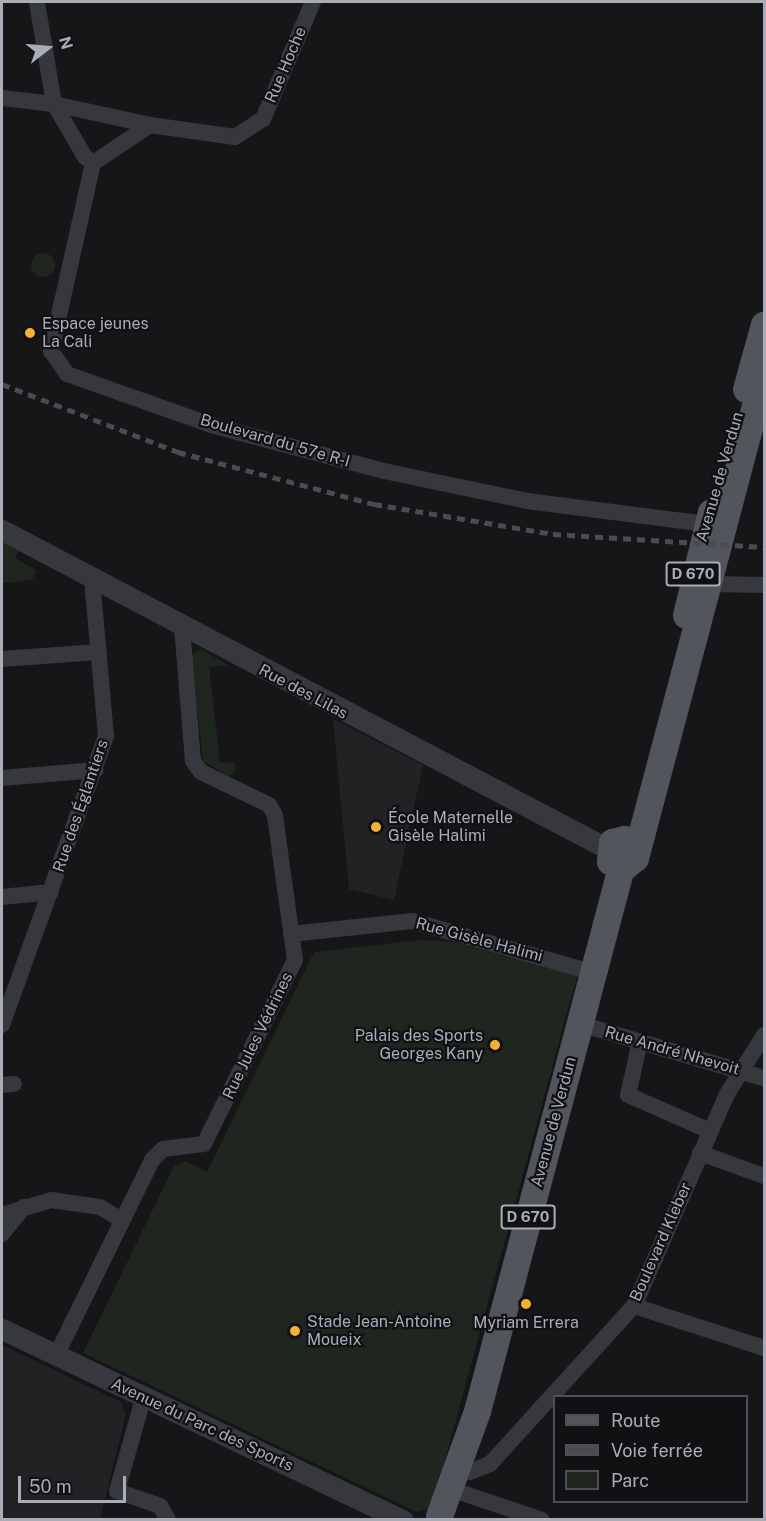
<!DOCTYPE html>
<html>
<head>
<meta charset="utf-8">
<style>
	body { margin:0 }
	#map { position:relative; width:766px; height:1521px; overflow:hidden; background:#161618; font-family:"Public Sans",sans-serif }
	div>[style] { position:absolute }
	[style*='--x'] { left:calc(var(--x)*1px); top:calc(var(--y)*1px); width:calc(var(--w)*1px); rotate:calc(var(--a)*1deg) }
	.built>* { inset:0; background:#222225 }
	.green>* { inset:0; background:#1e261f }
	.round { border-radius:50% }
	.minor>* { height:16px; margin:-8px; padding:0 8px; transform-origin:8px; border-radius:8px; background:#37383d }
	.tertiary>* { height:21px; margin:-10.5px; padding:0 10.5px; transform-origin:10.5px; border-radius:10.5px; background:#37383d }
	.primary>* { height:27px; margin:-13.5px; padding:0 13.5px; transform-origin:13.5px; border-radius:13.5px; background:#53555c }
	.rail>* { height:4.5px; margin-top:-2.25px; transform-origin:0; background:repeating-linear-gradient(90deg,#4a4c52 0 8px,transparent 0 14px) }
	.dots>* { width:16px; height:16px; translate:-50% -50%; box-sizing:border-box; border:3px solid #111113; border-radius:50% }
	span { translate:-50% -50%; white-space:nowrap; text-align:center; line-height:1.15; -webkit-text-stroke:4.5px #111113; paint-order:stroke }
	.shield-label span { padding:2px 4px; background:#111113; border:2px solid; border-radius:4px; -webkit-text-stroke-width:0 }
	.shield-label { font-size:15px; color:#a8adb8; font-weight:700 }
	.street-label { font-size:16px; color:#a8adb8 }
	.poi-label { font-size:16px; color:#a8adb8 }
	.left { translate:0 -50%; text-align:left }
	.right { translate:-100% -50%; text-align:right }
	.frame { position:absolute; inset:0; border:3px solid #a8adb8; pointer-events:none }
	.legend { position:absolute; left:553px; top:1395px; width:195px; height:108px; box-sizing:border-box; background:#111113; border:2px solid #4d4f55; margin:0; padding:8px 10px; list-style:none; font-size:18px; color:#a8adb8 }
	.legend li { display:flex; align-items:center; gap:12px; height:30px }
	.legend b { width:30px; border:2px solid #4d4f55 }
	.north { position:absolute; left:18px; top:18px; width:60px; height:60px; -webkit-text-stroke:4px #111113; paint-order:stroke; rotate:74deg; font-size:16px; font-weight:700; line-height:24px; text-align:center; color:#a8adb8 }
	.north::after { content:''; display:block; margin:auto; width:21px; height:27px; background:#a8adb8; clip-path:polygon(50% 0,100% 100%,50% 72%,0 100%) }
	.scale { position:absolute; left:18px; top:1476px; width:108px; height:27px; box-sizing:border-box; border:3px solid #a8adb8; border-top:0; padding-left:8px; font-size:18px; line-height:21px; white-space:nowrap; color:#a8adb8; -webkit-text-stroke:4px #111113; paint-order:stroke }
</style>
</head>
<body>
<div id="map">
	<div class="built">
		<i style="clip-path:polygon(333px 719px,423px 765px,394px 900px,349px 889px)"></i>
		<i style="clip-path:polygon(2px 1345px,121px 1402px,126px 1414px,100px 1519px,2px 1519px)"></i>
	</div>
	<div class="green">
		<i class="round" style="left:31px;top:253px;width:24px;height:24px"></i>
		<i style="clip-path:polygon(2px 541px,19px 551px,15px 558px,36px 570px,32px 580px,2px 583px)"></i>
		<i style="clip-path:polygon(201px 649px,228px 665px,209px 667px,220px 763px,235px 762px,236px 771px,229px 777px,203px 761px,191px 655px)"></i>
		<i style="clip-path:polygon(419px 940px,453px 942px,577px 976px,432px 1508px,417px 1512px,83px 1353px,174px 1166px,185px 1161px,207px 1172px,314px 952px)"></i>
	</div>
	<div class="minor">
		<i style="--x:2;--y:98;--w:52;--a:6.6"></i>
		<i style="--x:54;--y:104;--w:98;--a:12.3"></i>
		<i style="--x:150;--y:125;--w:69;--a:146.3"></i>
		<i style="--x:93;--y:163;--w:10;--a:-143"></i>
		<i style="--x:85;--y:157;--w:61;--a:-120.3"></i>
		<i style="--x:54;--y:104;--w:103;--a:-99.5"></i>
		<i style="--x:150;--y:125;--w:86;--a:8"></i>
		<i style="--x:235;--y:137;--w:33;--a:-33"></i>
		<i style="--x:263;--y:119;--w:127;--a:-66.9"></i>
		<i style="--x:93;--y:163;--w:193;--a:102.6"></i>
		<i style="--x:51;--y:351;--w:28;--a:55"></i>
		<i style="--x:67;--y:374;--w:153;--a:19.5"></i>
		<i style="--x:211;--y:425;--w:179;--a:14.9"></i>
		<i style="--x:384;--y:471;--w:146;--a:11.8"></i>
		<i style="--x:527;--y:501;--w:181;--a:7.3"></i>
		<i style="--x:711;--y:584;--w:53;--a:1.1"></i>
		<i style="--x:2;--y:659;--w:97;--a:-4.1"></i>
		<i style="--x:2;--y:778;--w:94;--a:-4.9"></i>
		<i style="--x:2;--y:897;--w:49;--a:-5.8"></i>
		<i style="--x:291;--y:934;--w:122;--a:-6.1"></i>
		<i style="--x:412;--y:921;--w:189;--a:15.9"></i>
		<i style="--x:580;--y:1024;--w:192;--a:16.4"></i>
		<i style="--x:2;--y:1025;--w:307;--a:-70.2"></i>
		<i style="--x:106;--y:736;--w:158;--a:-95.1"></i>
		<i style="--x:640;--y:1041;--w:55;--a:102.5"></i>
		<i style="--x:628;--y:1095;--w:90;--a:23.7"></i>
		<i style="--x:2;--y:1085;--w:12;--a:-5"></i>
		<i style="--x:700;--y:1153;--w:68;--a:19.8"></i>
		<i style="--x:2;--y:1215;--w:51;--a:-17"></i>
		<i style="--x:51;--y:1200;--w:49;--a:8.1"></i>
		<i style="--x:100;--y:1207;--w:26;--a:31"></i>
		<i style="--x:2;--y:1234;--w:35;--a:-51"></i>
		<i style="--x:634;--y:1306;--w:137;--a:17.9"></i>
		<i style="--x:57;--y:1354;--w:216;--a:-63.9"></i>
		<i style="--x:152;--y:1160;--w:16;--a:-45"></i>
		<i style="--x:163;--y:1149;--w:41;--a:-7"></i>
		<i style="--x:204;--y:1144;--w:205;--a:-63.7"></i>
		<i style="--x:295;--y:960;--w:146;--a:-97.9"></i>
		<i style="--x:275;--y:815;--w:12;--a:-121"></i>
		<i style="--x:269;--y:805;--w:76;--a:-154.1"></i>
		<i style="--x:201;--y:772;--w:14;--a:-126"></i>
		<i style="--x:193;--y:761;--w:134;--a:-94.7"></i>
		<i style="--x:143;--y:1399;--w:96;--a:105.8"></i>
		<i style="--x:117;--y:1491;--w:46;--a:19.2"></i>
		<i style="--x:160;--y:1506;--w:16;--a:60"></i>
		<i style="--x:470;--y:1472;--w:22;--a:-22"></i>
		<i style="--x:490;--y:1464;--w:214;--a:-47.7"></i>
		<i style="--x:634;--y:1306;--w:232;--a:-66.3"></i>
		<i style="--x:727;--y:1094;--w:70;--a:-57.9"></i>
		<i style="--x:462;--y:1493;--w:84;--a:18.6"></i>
	</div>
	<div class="tertiary">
		<i style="--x:2;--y:530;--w:685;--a:27.76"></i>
		<i style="--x:2;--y:1329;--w:444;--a:25.5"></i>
	</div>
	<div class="primary">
		<i style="--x:746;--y:389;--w:67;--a:-74.5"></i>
		<i style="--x:686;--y:615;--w:106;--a:-76.4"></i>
		<i style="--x:634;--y:846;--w:12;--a:-145"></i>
		<i style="--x:624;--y:839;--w:12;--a:166"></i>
		<i style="--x:612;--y:842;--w:19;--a:96"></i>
		<i style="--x:610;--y:861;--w:16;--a:18"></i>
		<i style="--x:625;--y:866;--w:13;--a:-39"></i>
		<i style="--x:635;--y:858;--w:504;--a:-75.16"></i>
		<i style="--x:439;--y:1516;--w:112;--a:-70.1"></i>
		<i style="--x:477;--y:1411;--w:563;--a:-75.17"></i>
	</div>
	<div class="rail">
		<i style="--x:2;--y:384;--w:189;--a:21.1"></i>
		<i style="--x:178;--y:452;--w:203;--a:14.9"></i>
		<i style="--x:374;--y:504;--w:181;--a:9.5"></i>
		<i style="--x:553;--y:534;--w:211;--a:3.5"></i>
	</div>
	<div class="dots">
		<i style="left:30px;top:333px;background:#f2b134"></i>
		<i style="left:376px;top:827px;background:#f2b134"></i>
		<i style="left:495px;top:1045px;background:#f2b134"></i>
		<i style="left:526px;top:1304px;background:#f2b134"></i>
		<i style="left:295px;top:1331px;background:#f2b134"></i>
	</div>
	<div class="shield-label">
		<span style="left:693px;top:574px">D 670</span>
		<span style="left:528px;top:1217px">D 670</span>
	</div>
	<div class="street-label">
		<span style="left:286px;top:65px;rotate:-67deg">Rue Hoche</span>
		<span style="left:275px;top:441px;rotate:16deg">Boulevard du 57e R-I</span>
		<span style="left:720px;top:477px;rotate:-74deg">Avenue de Verdun</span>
		<span style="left:303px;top:692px;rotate:28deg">Rue des Lilas</span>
		<span style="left:81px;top:806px;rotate:-71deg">Rue des Églantiers</span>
		<span style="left:479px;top:940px;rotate:15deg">Rue Gisèle Halimi</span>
		<span style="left:258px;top:1036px;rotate:-64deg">Rue Jules Védrines</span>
		<span style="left:672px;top:1051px;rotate:16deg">Rue André Nhevoit</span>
		<span style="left:554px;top:1122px;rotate:-75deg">Avenue de Verdun</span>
		<span style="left:661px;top:1242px;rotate:-66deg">Boulevard Kleber</span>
		<span style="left:202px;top:1425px;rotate:25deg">Avenue du Parc des Sports</span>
	</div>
	<div class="poi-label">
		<span class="left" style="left:42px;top:333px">Espace jeunes<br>La Cali</span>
		<span class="left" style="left:388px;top:827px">École Maternelle<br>Gisèle Halimi</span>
		<span class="right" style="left:483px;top:1045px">Palais des Sports<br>Georges Kany</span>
		<span class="left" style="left:307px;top:1331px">Stade Jean-Antoine<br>Moueix</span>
		<span style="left:526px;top:1323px">Myriam Errera</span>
	</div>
	<div class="frame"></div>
	<ul class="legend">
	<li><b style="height:8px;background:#53555c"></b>Route</li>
	<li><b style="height:8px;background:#4a4c52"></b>Voie ferrée</li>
	<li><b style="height:16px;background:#1e261f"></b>Parc</li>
	</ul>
	<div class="north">N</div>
	<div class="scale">50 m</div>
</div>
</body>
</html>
